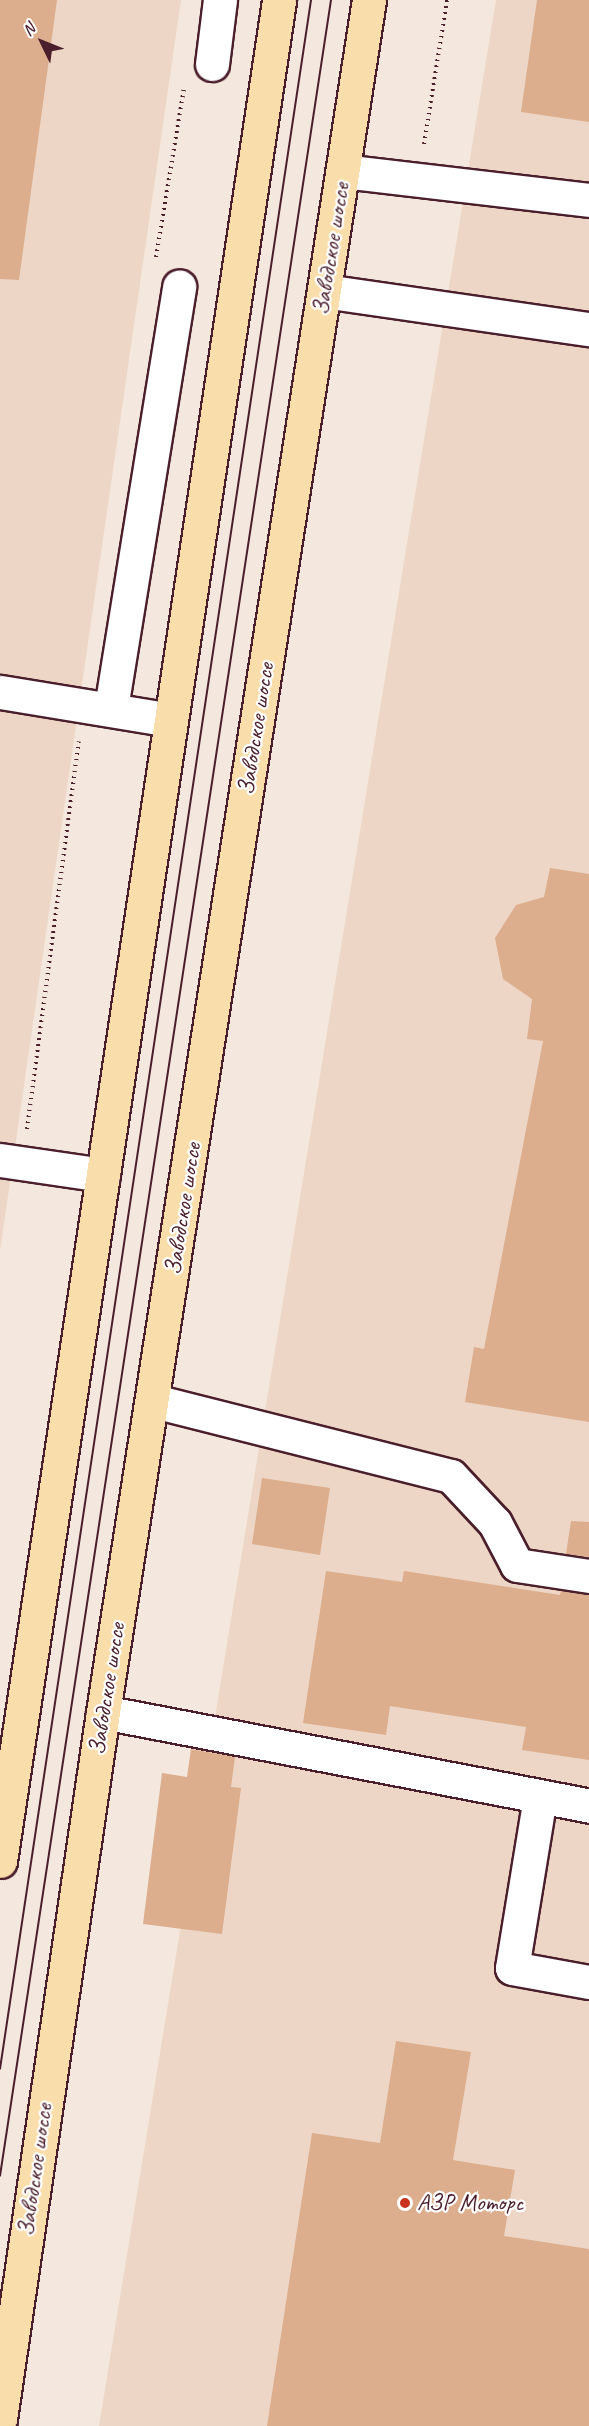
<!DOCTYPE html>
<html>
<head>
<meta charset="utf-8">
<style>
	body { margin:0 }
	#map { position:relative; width:589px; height:2426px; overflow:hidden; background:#f4e7dd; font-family:Caveat,sans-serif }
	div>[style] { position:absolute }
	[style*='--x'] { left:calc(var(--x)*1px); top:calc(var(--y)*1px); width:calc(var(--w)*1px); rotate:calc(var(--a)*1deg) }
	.built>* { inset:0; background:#edd6c5 }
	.building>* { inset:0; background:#dcae8d }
	.path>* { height:4px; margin-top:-2px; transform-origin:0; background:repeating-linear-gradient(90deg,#4a1f2b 0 1.5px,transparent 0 6px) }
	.roads { filter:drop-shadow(2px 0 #4a1f2b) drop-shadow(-2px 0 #4a1f2b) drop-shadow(0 2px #4a1f2b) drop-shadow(0 -2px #4a1f2b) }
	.minor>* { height:33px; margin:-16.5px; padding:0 16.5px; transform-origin:16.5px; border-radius:16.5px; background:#fff }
	.major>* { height:33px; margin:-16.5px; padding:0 16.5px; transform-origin:16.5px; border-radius:16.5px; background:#f9deab }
	.tram>* { height:1.5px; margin:-0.75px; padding:0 0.75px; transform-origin:0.75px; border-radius:0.75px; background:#4a1f2b }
	.dots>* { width:16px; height:16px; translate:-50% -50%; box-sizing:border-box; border:3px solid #fff; border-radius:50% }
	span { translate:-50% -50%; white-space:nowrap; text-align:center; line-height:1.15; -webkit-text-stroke:4.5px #fff; paint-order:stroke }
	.street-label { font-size:24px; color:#4a1f2b }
	.poi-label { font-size:24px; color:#4a1f2b }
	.left { translate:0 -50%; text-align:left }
	.north { position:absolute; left:12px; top:12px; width:60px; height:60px; -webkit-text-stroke:4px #fff; paint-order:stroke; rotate:313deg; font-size:16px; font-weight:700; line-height:24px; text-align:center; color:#4a1f2b }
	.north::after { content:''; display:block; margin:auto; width:21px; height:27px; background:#4a1f2b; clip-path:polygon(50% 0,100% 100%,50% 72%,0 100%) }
</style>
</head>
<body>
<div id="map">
	<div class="built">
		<i style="clip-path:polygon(0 0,181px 0,0 1251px)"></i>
		<i style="clip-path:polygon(496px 0,589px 0,589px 2426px,99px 2426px)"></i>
	</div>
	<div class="building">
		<i style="clip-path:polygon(0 0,57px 0,19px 280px,0 279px)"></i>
		<i style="clip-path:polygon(537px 0,589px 0,589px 122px,521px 112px)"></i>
		<i style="clip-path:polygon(550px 868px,589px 874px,589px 1422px,465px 1402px,474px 1347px,484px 1349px,543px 1041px,527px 1039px,532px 999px,503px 979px,495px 938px,516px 905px,544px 897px)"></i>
		<i style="clip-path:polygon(262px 1478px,330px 1488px,320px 1555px,252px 1544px)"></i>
		<i style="clip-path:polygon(571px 1521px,589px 1522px,589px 1557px,566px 1554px)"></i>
		<i style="clip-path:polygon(326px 1571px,402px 1582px,404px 1571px,560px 1595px,561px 1591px,589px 1594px,589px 1760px,522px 1750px,526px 1727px,390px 1706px,386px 1735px,303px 1723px)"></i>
		<i style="clip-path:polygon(191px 1749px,235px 1757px,231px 1787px,241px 1788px,222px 1934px,143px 1924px,162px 1773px,187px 1777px)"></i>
		<i style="clip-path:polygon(396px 2041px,471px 2052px,453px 2160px,515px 2170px,504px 2236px,589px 2249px,589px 2426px,267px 2426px,312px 2133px,380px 2143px)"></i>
	</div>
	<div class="path">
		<i style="--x:424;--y:144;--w:146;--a:-80.9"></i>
		<i style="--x:156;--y:257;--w:172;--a:-80.6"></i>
		<i style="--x:27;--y:1129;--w:391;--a:-82.4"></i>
	</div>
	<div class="roads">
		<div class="minor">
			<i style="--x:212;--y:64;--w:64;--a:-82.9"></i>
			<i style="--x:343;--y:171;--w:248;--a:6.7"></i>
			<i style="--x:324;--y:291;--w:268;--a:8.2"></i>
			<i style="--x:0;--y:692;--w:173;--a:9.3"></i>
			<i style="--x:111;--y:708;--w:427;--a:-80.8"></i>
			<i style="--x:0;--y:1160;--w:104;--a:8.3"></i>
			<i style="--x:154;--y:1401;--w:306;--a:14.2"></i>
			<i style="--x:451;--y:1476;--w:64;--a:46.9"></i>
			<i style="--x:495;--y:1523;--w:47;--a:62.4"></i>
			<i style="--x:517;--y:1565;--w:73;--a:8.7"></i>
			<i style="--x:103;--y:1712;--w:495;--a:10.9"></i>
			<i style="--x:540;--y:1797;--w:173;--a:99.3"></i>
			<i style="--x:512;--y:1968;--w:78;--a:10.3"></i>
		</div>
		<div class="major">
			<i style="--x:0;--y:1861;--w:1882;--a:-81.47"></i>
			<i style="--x:0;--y:2419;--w:714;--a:-81.71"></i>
			<i style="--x:103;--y:1712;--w:1733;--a:-81.17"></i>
		</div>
	</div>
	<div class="tram">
		<i style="--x:0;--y:2069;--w:2092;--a:-81.45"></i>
		<i style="--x:0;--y:2176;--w:2201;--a:-81.35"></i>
	</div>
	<div class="dots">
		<i style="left:405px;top:2203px;background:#c8321e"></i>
	</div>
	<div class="street-label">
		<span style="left:331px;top:249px;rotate:-81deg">Заводское шоссе</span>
		<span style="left:256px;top:729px;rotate:-81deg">Заводское шоссе</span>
		<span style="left:183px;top:1209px;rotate:-81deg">Заводское шоссе</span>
		<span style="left:107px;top:1689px;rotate:-81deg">Заводское шоссе</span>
		<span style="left:35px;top:2170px;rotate:-82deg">Заводское шоссе</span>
	</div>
	<div class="poi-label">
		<span class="left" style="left:417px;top:2203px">АЗР Моторс</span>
	</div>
	<div class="north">N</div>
</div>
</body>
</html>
